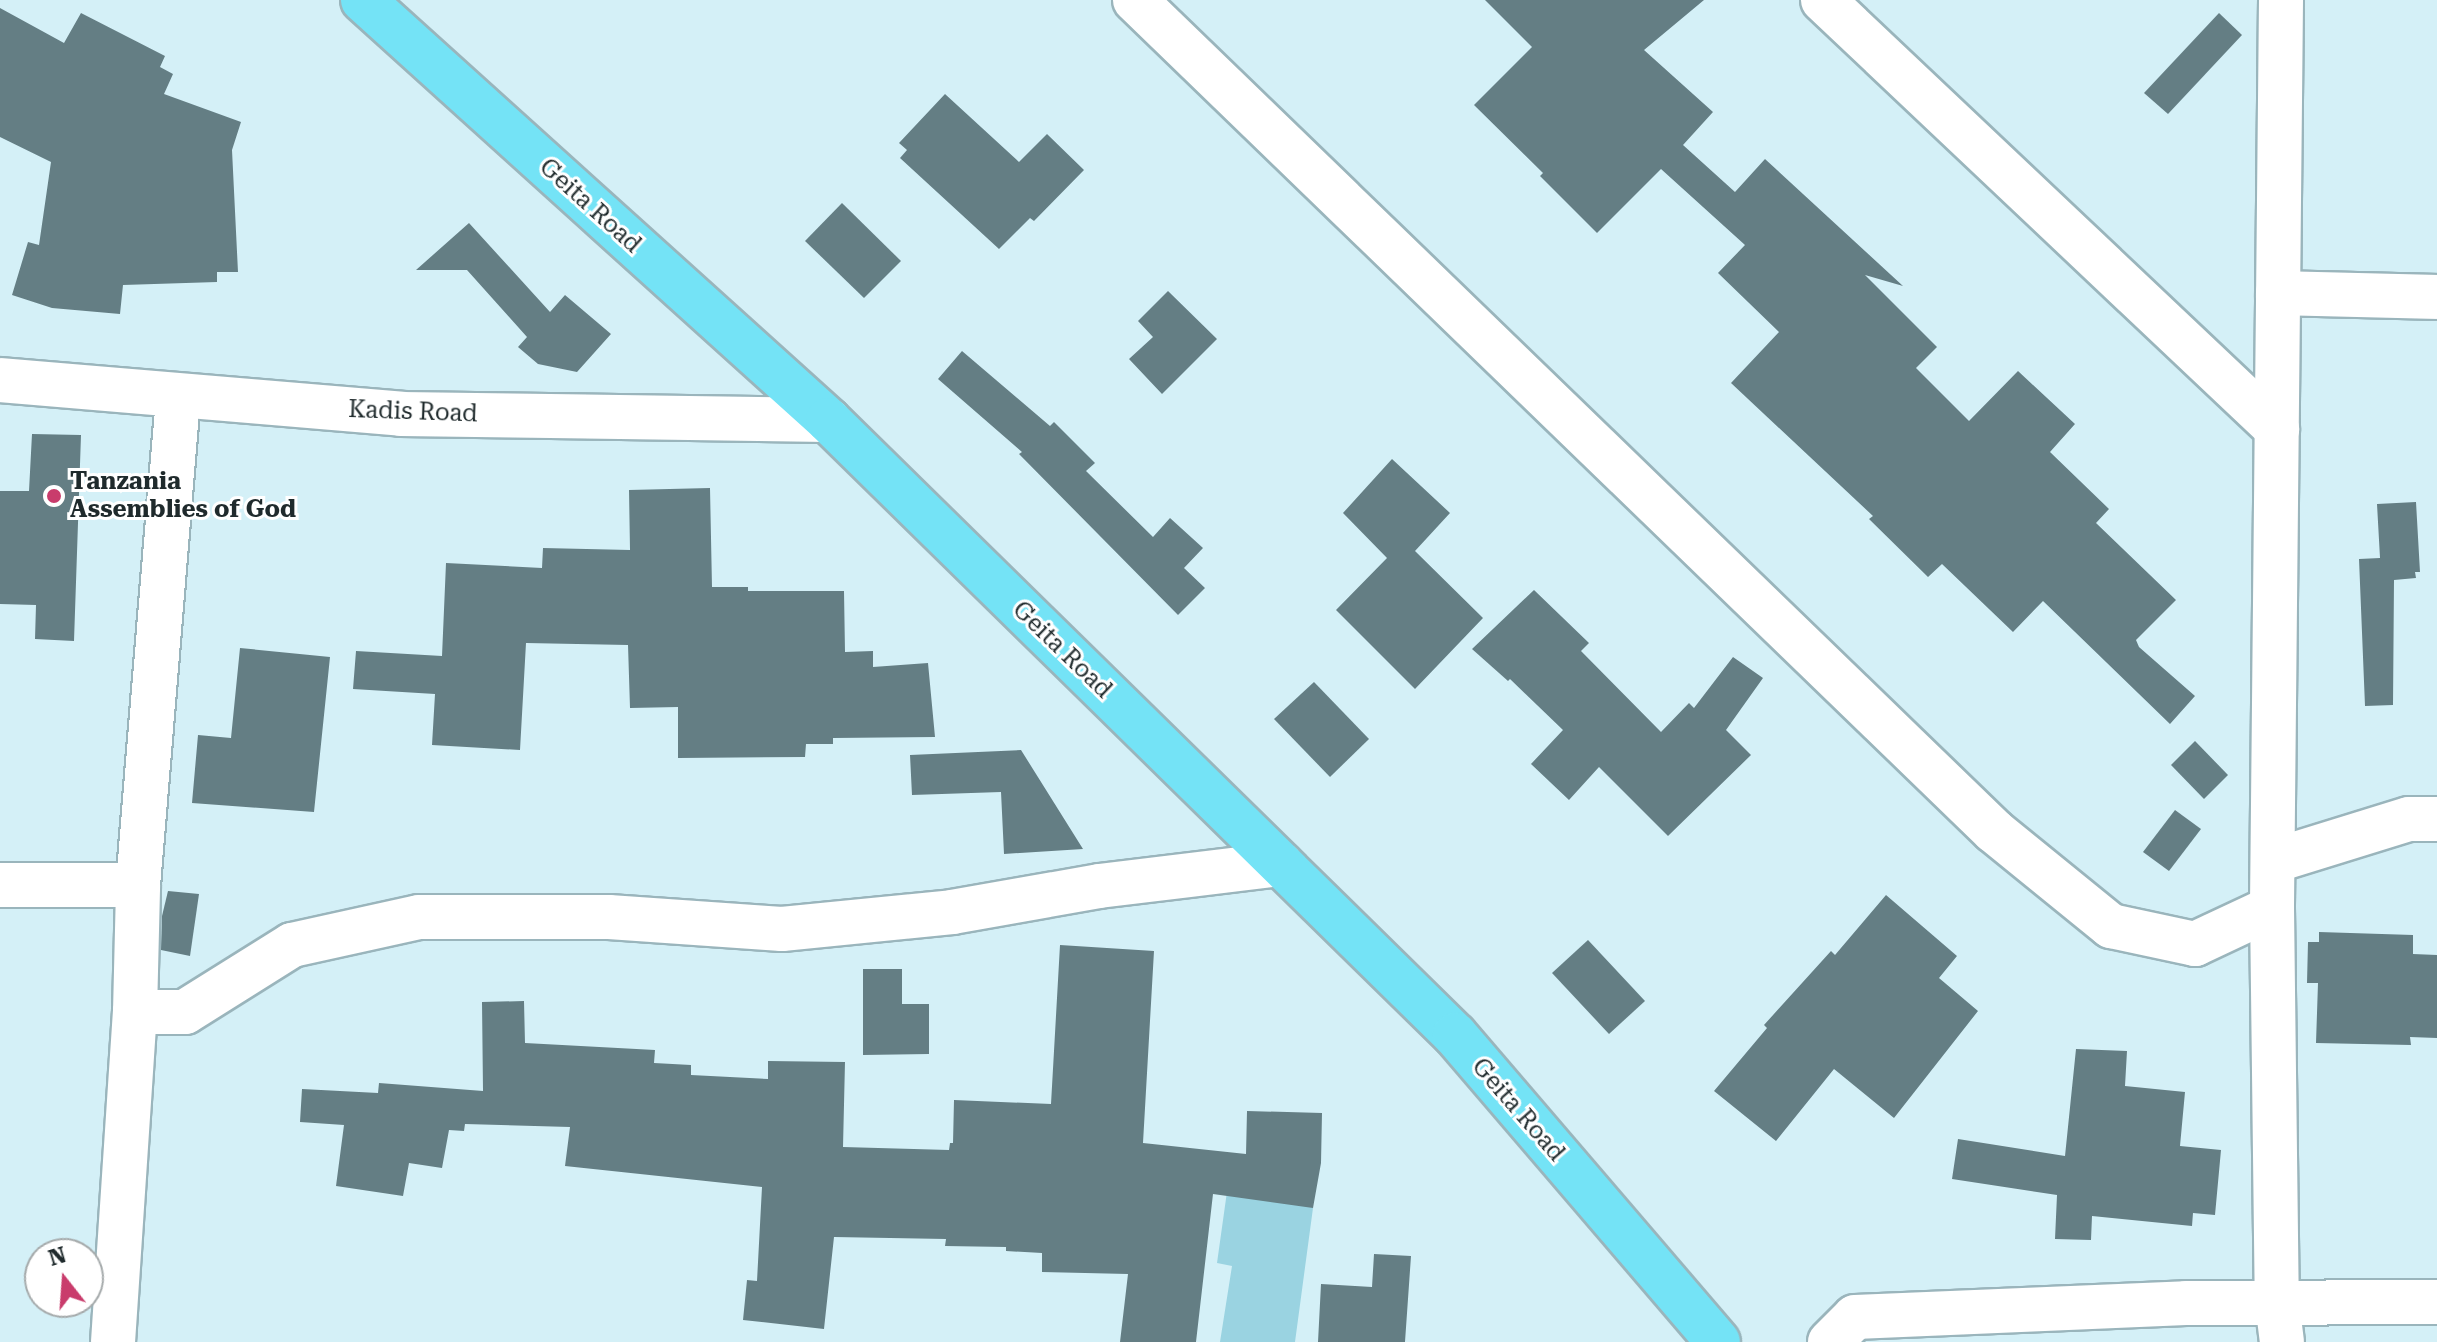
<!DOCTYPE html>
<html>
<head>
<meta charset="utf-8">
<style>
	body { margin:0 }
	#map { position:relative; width:2437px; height:1342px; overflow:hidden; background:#d4f0f7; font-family:"Roboto Serif",serif }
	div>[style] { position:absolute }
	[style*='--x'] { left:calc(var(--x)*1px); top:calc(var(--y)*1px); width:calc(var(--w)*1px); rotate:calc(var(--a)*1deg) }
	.green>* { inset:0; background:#9ad3e1 }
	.building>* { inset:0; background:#647e84 }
	.roads { filter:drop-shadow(2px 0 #9ab5bc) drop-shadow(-2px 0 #9ab5bc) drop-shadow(0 2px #9ab5bc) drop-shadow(0 -2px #9ab5bc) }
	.minor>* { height:44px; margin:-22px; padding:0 22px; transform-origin:22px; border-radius:22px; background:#fff }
	.major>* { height:44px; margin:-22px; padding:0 22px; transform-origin:22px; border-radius:22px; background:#74e3f6 }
	.dots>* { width:22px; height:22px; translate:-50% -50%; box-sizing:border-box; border:4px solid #fff; border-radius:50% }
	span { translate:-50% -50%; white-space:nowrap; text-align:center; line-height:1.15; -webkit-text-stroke:6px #fff; paint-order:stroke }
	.street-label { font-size:24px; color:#1f2a2c }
	.poi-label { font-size:24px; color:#1f2a2c; font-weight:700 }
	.left { translate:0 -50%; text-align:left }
	.north { position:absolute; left:24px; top:1238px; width:80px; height:80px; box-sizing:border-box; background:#fff; border:2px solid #a5aaab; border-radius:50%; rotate:343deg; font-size:22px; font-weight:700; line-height:32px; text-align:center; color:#1f2a2c }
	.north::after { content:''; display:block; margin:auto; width:28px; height:36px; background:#c93c6c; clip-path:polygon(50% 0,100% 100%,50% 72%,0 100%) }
</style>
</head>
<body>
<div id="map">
	<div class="green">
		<i style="clip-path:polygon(1231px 1163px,1313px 1208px,1295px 1342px,1220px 1342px,1232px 1266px,1217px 1263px)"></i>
	</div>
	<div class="building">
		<i style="clip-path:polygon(1485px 0,1704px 0,1644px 50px,1713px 112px,1683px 145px,1735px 192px,1765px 159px,1903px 286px,1865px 275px,1937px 347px,1916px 368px,1969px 421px,2018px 371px,2075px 424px,2050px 452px,2109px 509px,2096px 523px,2176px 600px,2136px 640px,2139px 647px,2195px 696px,2170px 724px,2043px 601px,2013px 632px,1942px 564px,1928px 577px,1869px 519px,1873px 516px,1731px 383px,1779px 332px,1718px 273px,1745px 245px,1661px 169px,1597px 233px,1540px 176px,1543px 173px,1474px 105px,1532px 47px)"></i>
		<i style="clip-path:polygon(0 8px,64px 43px,81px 13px,165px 56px,160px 67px,173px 74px,164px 94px,241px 122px,232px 150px,238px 272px,217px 272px,217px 282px,123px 285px,120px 314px,52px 308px,12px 295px,28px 242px,39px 245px,51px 162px,0 137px)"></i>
		<i style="clip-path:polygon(2219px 13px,2242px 35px,2168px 114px,2144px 93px)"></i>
		<i style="clip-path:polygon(945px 94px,1019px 162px,1047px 134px,1084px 170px,1034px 221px,1030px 218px,999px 249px,900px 158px,907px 150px,899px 143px)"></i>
		<i style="clip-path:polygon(842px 203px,901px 261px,864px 298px,805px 241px)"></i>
		<i style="clip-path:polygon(469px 223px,550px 312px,565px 295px,611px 334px,577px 372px,538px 364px,518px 347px,527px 337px,467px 270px,416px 270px)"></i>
		<i style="clip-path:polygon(1168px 291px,1217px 339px,1162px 394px,1129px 359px,1153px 337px,1138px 321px)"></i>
		<i style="clip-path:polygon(962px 351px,1050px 426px,1054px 422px,1095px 463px,1086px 471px,1153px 537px,1170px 518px,1203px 548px,1184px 568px,1205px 588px,1178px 615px,1019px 454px,1022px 452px,938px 379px)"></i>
		<i style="clip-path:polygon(32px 434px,81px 435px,74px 641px,35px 639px,36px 605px,0 604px,0 491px,29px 491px)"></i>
		<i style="clip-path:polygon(1392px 459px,1450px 513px,1415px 551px,1483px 618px,1415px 689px,1336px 610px,1387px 558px,1343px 513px)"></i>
		<i style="clip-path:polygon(710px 488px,712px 587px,748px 587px,748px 591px,844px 591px,845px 652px,873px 651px,873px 667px,928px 663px,935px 737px,833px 738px,833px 744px,806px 744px,805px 757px,678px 758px,678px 707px,630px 708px,628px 645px,526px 643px,520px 750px,432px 745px,435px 694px,353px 689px,356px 651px,442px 656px,446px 563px,542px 568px,543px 548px,630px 550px,629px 490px)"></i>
		<i style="clip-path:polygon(2416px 502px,2420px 572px,2415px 572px,2416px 578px,2394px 580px,2393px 705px,2365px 706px,2359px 559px,2380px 558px,2377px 504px)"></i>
		<i style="clip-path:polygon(1534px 590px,1589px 643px,1581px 651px,1661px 732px,1689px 703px,1694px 708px,1733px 657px,1763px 678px,1726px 730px,1751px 755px,1668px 836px,1599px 767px,1569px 800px,1531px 764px,1563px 730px,1510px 679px,1508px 681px,1472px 649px)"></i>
		<i style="clip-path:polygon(240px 648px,330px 657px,314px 812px,192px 803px,198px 735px,231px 738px)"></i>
		<i style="clip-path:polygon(1314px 682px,1369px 739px,1330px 777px,1274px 719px)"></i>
		<i style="clip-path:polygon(2195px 741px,2228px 775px,2204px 799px,2171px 765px)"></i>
		<i style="clip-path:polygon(1021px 750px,1083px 849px,1004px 854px,1001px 792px,912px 795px,910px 755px)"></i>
		<i style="clip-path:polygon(2175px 810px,2201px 829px,2169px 871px,2143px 852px)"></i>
		<i style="clip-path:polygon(168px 891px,199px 894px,190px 956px,161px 950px,162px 916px)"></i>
		<i style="clip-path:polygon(1886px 895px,1957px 956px,1939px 978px,1978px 1011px,1894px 1118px,1834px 1069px,1776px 1141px,1714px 1091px,1767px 1028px,1764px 1025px,1831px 951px,1835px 955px)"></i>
		<i style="clip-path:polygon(2319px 932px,2413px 935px,2413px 954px,2437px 955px,2437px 1038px,2410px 1037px,2411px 1045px,2316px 1043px,2318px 983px,2307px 983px,2308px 942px,2319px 942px)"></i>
		<i style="clip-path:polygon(1588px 940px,1645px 1001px,1609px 1034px,1552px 973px)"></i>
		<i style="clip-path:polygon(1060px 945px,1154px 951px,1143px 1143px,1246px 1154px,1247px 1111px,1322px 1113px,1321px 1163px,1313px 1208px,1213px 1194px,1196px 1342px,1120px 1342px,1128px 1274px,1042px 1272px,1042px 1253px,1006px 1251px,1006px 1247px,945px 1246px,946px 1239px,834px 1237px,824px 1329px,743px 1320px,747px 1280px,757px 1281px,762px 1187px,565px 1166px,570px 1127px,465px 1124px,464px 1131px,449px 1130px,442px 1168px,409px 1163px,403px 1196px,336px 1186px,344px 1125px,300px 1122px,302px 1089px,378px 1093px,379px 1083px,483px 1091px,482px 1002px,524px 1001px,525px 1043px,655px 1050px,654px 1063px,691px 1065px,691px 1075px,768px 1079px,768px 1061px,845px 1062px,843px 1147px,949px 1150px,950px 1143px,953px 1143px,954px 1100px,1051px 1104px)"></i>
		<i style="clip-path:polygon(863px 969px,902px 969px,902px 1004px,929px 1004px,929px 1054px,863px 1055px)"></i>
		<i style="clip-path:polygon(2076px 1049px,2127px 1051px,2125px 1086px,2185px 1092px,2180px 1146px,2221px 1150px,2215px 1215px,2193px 1213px,2192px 1226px,2092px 1216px,2091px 1240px,2055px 1239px,2057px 1195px,1952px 1179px,1958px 1139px,2065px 1156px)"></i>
		<i style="clip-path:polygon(1374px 1254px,1411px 1256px,1405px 1342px,1318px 1342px,1321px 1284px,1372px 1287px)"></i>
	</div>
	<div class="roads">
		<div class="minor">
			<i style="--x:1135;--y:0;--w:1195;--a:44.05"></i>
			<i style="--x:1994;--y:831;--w:151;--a:39.1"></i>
			<i style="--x:2111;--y:926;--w:86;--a:12.1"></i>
			<i style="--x:2195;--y:944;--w:85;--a:-25.1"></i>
			<i style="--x:1823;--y:0;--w:625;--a:43.38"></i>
			<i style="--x:2281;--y:0;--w:908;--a:90.57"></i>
			<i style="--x:2272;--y:908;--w:394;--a:89.3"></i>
			<i style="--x:2277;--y:1302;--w:40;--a:82.9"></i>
			<i style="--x:2278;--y:293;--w:159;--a:1.4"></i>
			<i style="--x:0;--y:380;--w:402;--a:4.8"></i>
			<i style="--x:401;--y:414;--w:427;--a:0.8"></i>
			<i style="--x:2273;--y:861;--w:142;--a:-17.2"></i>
			<i style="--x:2409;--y:819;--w:28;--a:0"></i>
			<i style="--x:0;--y:885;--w:138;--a:0"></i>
			<i style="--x:135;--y:1012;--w:50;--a:0"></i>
			<i style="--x:185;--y:1012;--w:126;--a:-32.1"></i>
			<i style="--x:292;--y:945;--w:130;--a:-12.4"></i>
			<i style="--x:419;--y:917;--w:190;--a:0"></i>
			<i style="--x:609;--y:917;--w:173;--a:4"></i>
			<i style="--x:782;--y:929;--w:171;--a:-5.7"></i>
			<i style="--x:952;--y:912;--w:149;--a:-10"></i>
			<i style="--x:1099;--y:886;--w:183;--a:-6.9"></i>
			<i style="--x:113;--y:1342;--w:331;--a:-86.2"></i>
			<i style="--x:135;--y:1012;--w:127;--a:-88.6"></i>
			<i style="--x:138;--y:885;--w:490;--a:-85.3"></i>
			<i style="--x:1830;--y:1342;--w:35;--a:-45"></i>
			<i style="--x:1855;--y:1317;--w:331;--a:-2.4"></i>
			<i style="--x:2186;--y:1303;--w:251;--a:-0.2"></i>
		</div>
		<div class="major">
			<i style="--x:363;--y:0;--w:627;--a:42.09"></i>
			<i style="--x:828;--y:420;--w:878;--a:44.45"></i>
			<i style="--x:1455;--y:1035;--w:404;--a:49.4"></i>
		</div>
	</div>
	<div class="dots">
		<i style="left:54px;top:496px;background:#c93c6c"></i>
	</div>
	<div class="street-label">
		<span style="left:590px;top:206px;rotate:42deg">Geita Road</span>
		<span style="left:413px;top:412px;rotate:2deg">Kadis Road</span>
		<span style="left:1062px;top:650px;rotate:44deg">Geita Road</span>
		<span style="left:1518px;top:1110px;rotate:49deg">Geita Road</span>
	</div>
	<div class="poi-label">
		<span class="left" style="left:70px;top:496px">Tanzania<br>Assemblies of God</span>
	</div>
	<div class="north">N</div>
</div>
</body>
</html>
